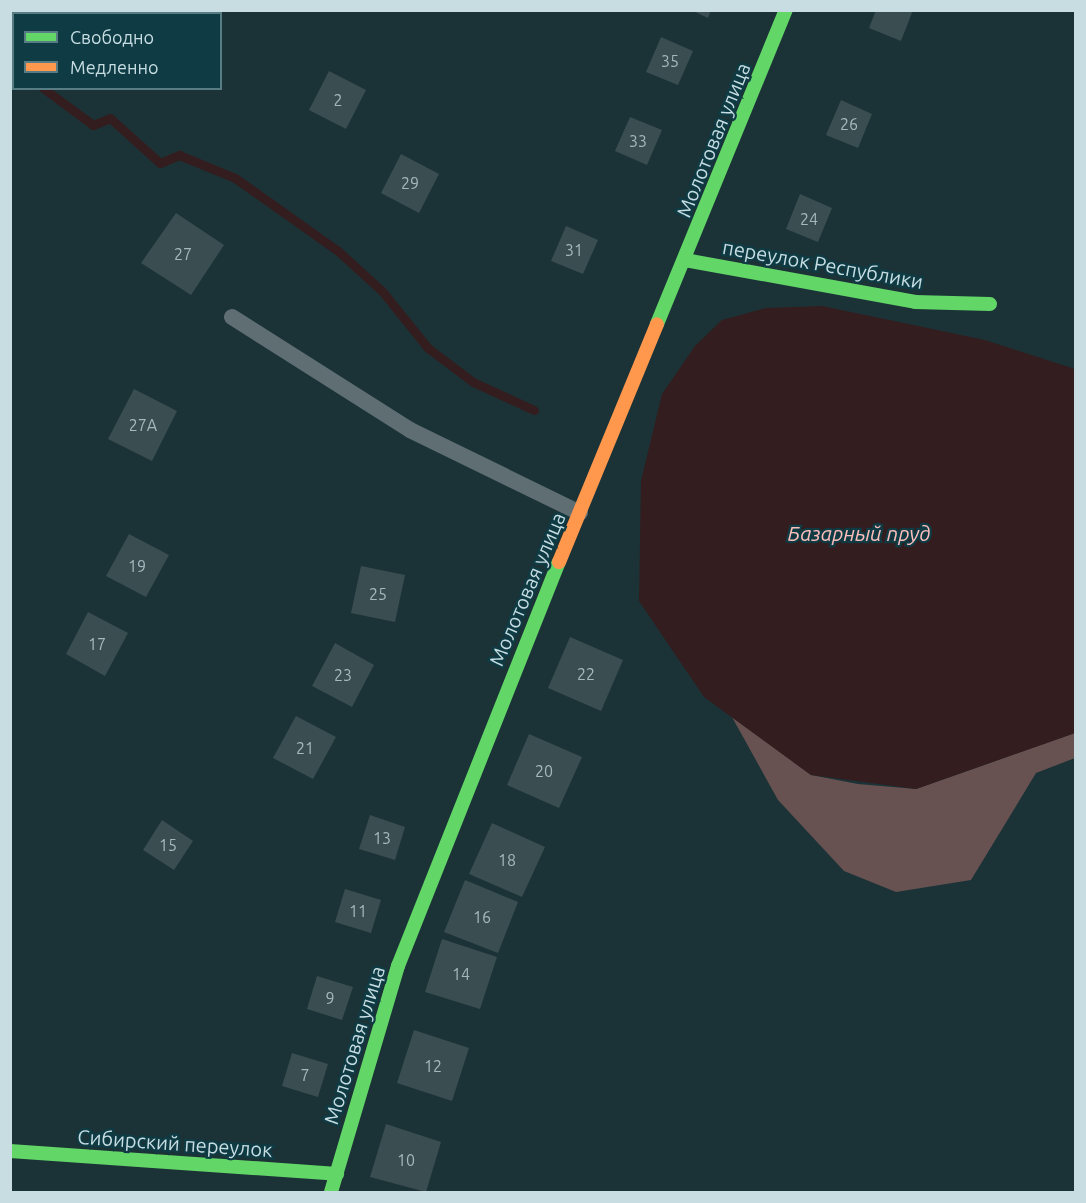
<!DOCTYPE html>
<html>
<head>
<meta charset="utf-8">
<style>
	body { margin:0 }
	#map { position:relative; width:1086px; height:1203px; overflow:hidden; background:#1b3337; font-family:Ubuntu,sans-serif }
	div>[style] { position:absolute }
	[style*='--x'] { left:calc(var(--x)*1px); top:calc(var(--y)*1px); width:calc(var(--w)*1px); rotate:calc(var(--a)*1deg) }
	.green>* { inset:0; background:#685151 }
	.water>* { inset:0; background:#341d1e }
	.stream>* { height:9px; margin:-4.5px; padding:0 4.5px; transform-origin:4.5px; border-radius:4.5px; background:#341d1e }
	.building>* { inset:0; background:#3a4d50 }
	.lane>* { height:16px; margin:-8px; padding:0 8px; transform-origin:8px; border-radius:8px; background:#5e6e72 }
	.fast>* { height:14px; margin:-7px; padding:0 7px; transform-origin:7px; border-radius:7px; background:#63d668 }
	.slow>* { height:14px; margin:-7px; padding:0 7px; transform-origin:7px; border-radius:7px; background:#ff974d }
	span { translate:-50% -50%; white-space:nowrap; text-align:center; line-height:1.15; -webkit-text-stroke:4.5px #0e3b44; paint-order:stroke }
	.number-label { font-size:16px; color:#a4b9be }
	.number-label span { -webkit-text-stroke-width:0 }
	.street-label { font-size:20px; color:#c7dde2 }
	.water-label { font-size:21px; color:#febebc; font-style:italic }
	.frame { position:absolute; inset:0; border:12px solid #c7dde2; pointer-events:none }
	.legend { position:absolute; left:12px; top:12px; width:210px; height:78px; box-sizing:border-box; background:#0e3b44; border:2px solid #587c83; margin:0; padding:8px 10px; list-style:none; font-size:18px; color:#c7dde2 }
	.legend li { display:flex; align-items:center; gap:12px; height:30px }
	.legend b { width:30px; border:2px solid #587c83 }
</style>
</head>
<body>
<div id="map">
	<div class="green">
		<i style="clip-path:polygon(732px 717px,811px 775px,858px 784px,916px 789px,1075px 733px,1075px 758px,1036px 773px,971px 880px,896px 892px,844px 871px,778px 800px)"></i>
	</div>
	<div class="water">
		<i style="clip-path:polygon(822px 306px,985px 340px,1075px 369px,1075px 733px,916px 789px,811px 775px,704px 697px,639px 601px,641px 481px,662px 394px,695px 346px,722px 320px,766px 308px)"></i>
	</div>
	<div class="stream">
		<i style="--x:10;--y:79;--w:4;--a:0"></i>
		<i style="--x:43;--y:88;--w:62;--a:36.5"></i>
		<i style="--x:93;--y:125;--w:18;--a:-22"></i>
		<i style="--x:110;--y:118;--w:67;--a:42"></i>
		<i style="--x:160;--y:163;--w:21;--a:-23"></i>
		<i style="--x:179;--y:155;--w:61;--a:22.3"></i>
		<i style="--x:235;--y:178;--w:126;--a:35.3"></i>
		<i style="--x:338;--y:251;--w:59;--a:42.3"></i>
		<i style="--x:382;--y:291;--w:73;--a:51.1"></i>
		<i style="--x:428;--y:348;--w:56;--a:37.1"></i>
		<i style="--x:473;--y:382;--w:67;--a:24.7"></i>
	</div>
	<div class="building">
		<i style="clip-path:polygon(691px 10px,711px 10px,708px 18px)"></i>
		<i style="clip-path:polygon(876px 10px,913px 10px,901px 41px,869px 28px)"></i>
		<i style="clip-path:polygon(661px 37px,693px 51px,678px 85px,646px 72px)"></i>
		<i style="clip-path:polygon(329px 71px,366px 90px,346px 129px,309px 110px)"></i>
		<i style="clip-path:polygon(841px 100px,872px 114px,858px 148px,826px 135px)"></i>
		<i style="clip-path:polygon(630px 117px,662px 130px,647px 165px,615px 151px)"></i>
		<i style="clip-path:polygon(401px 154px,439px 174px,419px 213px,381px 193px)"></i>
		<i style="clip-path:polygon(800px 194px,832px 208px,818px 242px,786px 229px)"></i>
		<i style="clip-path:polygon(176px 213px,224px 245px,191px 295px,141px 263px)"></i>
		<i style="clip-path:polygon(566px 226px,598px 240px,583px 274px,551px 261px)"></i>
		<i style="clip-path:polygon(134px 389px,177px 411px,152px 461px,108px 439px)"></i>
		<i style="clip-path:polygon(129px 534px,169px 555px,146px 597px,106px 576px)"></i>
		<i style="clip-path:polygon(361px 566px,405px 575px,395px 622px,351px 613px)"></i>
		<i style="clip-path:polygon(88px 612px,128px 633px,105px 676px,66px 654px)"></i>
		<i style="clip-path:polygon(570px 637px,623px 660px,601px 711px,548px 688px)"></i>
		<i style="clip-path:polygon(335px 643px,374px 665px,352px 707px,312px 686px)"></i>
		<i style="clip-path:polygon(296px 716px,336px 737px,313px 779px,273px 758px)"></i>
		<i style="clip-path:polygon(529px 734px,582px 757px,559px 808px,507px 785px)"></i>
		<i style="clip-path:polygon(370px 815px,405px 827px,395px 860px,359px 849px)"></i>
		<i style="clip-path:polygon(162px 820px,193px 841px,174px 870px,143px 850px)"></i>
		<i style="clip-path:polygon(492px 823px,545px 847px,522px 897px,469px 874px)"></i>
		<i style="clip-path:polygon(465px 880px,518px 902px,498px 953px,444px 932px)"></i>
		<i style="clip-path:polygon(345px 889px,381px 900px,371px 933px,335px 922px)"></i>
		<i style="clip-path:polygon(442px 939px,497px 957px,480px 1009px,425px 992px)"></i>
		<i style="clip-path:polygon(317px 976px,353px 987px,342px 1020px,307px 1009px)"></i>
		<i style="clip-path:polygon(414px 1030px,469px 1048px,452px 1101px,397px 1083px)"></i>
		<i style="clip-path:polygon(292px 1053px,328px 1064px,318px 1097px,282px 1086px)"></i>
		<i style="clip-path:polygon(386px 1124px,441px 1142px,426px 1192px,370px 1177px)"></i>
	</div>
	<div class="lane">
		<i style="--x:232;--y:317;--w:211;--a:32.4"></i>
		<i style="--x:410;--y:430;--w:189;--a:26"></i>
	</div>
	<div class="fast">
		<i style="--x:685;--y:260;--w:234;--a:10.3"></i>
		<i style="--x:915;--y:302;--w:75;--a:1.5"></i>
		<i style="--x:657;--y:324;--w:339;--a:-67.7"></i>
		<i style="--x:10;--y:1151;--w:328;--a:4"></i>
		<i style="--x:331;--y:1192;--w:236;--a:-73.5"></i>
		<i style="--x:398;--y:966;--w:435;--a:-68.3"></i>
	</div>
	<div class="slow">
		<i style="--x:559;--y:562;--w:257;--a:-67.6"></i>
	</div>
	<div class="number-label">
		<span style="left:670px;top:61px">35</span>
		<span style="left:338px;top:100px">2</span>
		<span style="left:849px;top:124px">26</span>
		<span style="left:638px;top:141px">33</span>
		<span style="left:410px;top:183px">29</span>
		<span style="left:809px;top:219px">24</span>
		<span style="left:574px;top:250px">31</span>
		<span style="left:183px;top:254px">27</span>
		<span style="left:143px;top:425px">27А</span>
		<span style="left:137px;top:566px">19</span>
		<span style="left:378px;top:594px">25</span>
		<span style="left:97px;top:644px">17</span>
		<span style="left:586px;top:674px">22</span>
		<span style="left:343px;top:675px">23</span>
		<span style="left:305px;top:748px">21</span>
		<span style="left:544px;top:771px">20</span>
		<span style="left:382px;top:838px">13</span>
		<span style="left:168px;top:845px">15</span>
		<span style="left:507px;top:860px">18</span>
		<span style="left:358px;top:911px">11</span>
		<span style="left:482px;top:917px">16</span>
		<span style="left:461px;top:974px">14</span>
		<span style="left:330px;top:998px">9</span>
		<span style="left:433px;top:1066px">12</span>
		<span style="left:305px;top:1075px">7</span>
		<span style="left:406px;top:1160px">10</span>
	</div>
	<div class="street-label">
		<span style="left:713px;top:140px;rotate:-68deg">Молотовая улица</span>
		<span style="left:823px;top:264px;rotate:10deg">переулок Республики</span>
		<span style="left:527px;top:589px;rotate:-67deg">Молотовая улица</span>
		<span style="left:354px;top:1045px;rotate:-73deg">Молотовая улица</span>
		<span style="left:175px;top:1143px;rotate:4deg">Сибирский переулок</span>
	</div>
	<div class="water-label">
		<span style="left:859px;top:533px">Базарный пруд</span>
	</div>
	<div class="frame"></div>
	<ul class="legend">
	<li><b style="height:8px;background:#63d668"></b>Свободно</li>
	<li><b style="height:8px;background:#ff974d"></b>Медленно</li>
	</ul>
</div>
</body>
</html>
